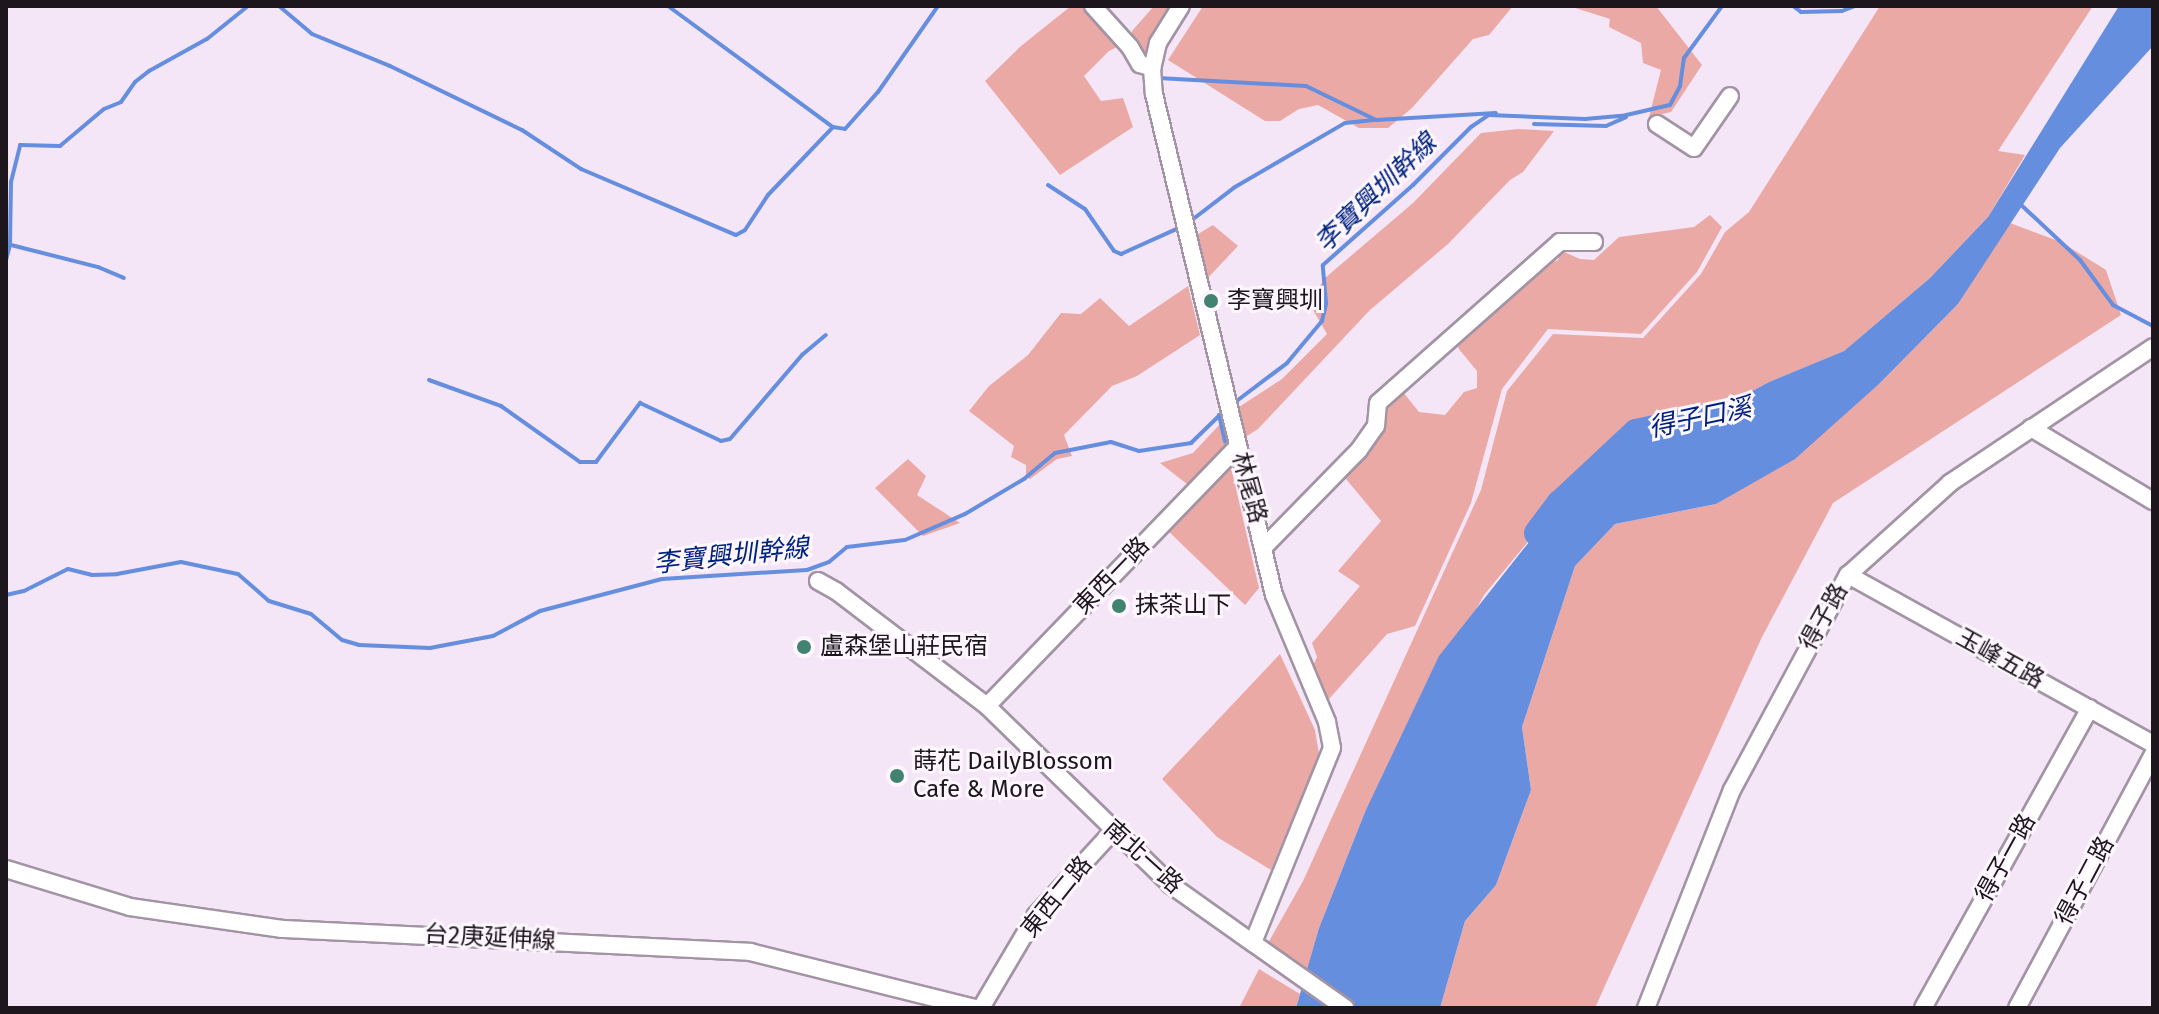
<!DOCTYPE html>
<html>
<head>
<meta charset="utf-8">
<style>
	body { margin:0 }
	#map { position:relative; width:2159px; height:1014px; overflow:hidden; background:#f5e6f7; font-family:"Fira Sans","Noto Sans TC",sans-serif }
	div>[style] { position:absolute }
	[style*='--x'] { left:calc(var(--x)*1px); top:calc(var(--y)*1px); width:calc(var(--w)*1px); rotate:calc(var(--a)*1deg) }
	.green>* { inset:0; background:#eba9a6 }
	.water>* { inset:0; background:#658ede }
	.stream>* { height:4px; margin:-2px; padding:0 2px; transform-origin:2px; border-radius:2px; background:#658ede }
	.river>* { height:26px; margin:-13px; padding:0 13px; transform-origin:13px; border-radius:13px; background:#658ede }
	.roads { filter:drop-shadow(2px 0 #a294a4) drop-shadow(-2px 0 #a294a4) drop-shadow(0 2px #a294a4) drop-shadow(0 -2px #a294a4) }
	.minor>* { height:16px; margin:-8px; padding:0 8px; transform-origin:8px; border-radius:8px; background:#fff }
	.dots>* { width:22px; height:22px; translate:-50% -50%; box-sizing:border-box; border:4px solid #fdf6fe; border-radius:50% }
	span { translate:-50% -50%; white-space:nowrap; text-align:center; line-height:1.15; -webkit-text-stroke:6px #fdf6fe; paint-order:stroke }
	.poi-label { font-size:24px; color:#1d171d }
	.left { translate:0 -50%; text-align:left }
	.street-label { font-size:24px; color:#1d171d }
	.water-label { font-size:26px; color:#00227f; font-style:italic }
	.frame { position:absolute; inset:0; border:8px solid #1d171d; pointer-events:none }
</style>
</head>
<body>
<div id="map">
	<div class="green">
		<i style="clip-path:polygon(1071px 6px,1089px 6px,1123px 44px,1109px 51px,1084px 76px,1101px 101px,1123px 98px,1133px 127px,1060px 175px,985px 81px,1021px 46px)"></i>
		<i style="clip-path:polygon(1154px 6px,1179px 6px,1148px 57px,1132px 43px,1132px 31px)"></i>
		<i style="clip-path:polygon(1203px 6px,1513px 6px,1489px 35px,1473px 39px,1412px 108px,1388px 128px,1359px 128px,1318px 105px,1299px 109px,1280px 121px,1265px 121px,1168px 60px)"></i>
		<i style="clip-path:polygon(1569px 6px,1656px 6px,1702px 65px,1671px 112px,1649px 117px,1661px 70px,1643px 63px,1641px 43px,1609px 27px,1610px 19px)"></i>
		<i style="clip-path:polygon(1880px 6px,2093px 6px,1998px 151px,2025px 155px,1988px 217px,1930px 278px,1844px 351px,1769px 382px,1713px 412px,1626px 447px,1563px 499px,1484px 595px,1365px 812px,1319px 928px,1307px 972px,1268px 943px,1303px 881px,1481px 490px,1507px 391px,1553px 334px,1643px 338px,1701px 274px,1725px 232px,1749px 212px)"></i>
		<i style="clip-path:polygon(1518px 129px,1554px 131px,1523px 172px,1510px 180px,1448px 244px,1370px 310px,1258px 429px,1244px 438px,1239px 407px,1282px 379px,1327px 334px,1309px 303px,1325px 278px,1413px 203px,1481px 133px)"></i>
		<i style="clip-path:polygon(1710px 215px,1722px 227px,1697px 272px,1641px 334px,1548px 329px,1502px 389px,1471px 503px,1415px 626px,1387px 634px,1329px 699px,1311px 670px,1317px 657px,1312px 643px,1360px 586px,1338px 571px,1381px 521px,1346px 479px,1374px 442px,1383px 405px,1403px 392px,1419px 412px,1445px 415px,1464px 392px,1477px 388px,1477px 371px,1458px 348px,1460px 340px,1543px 267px,1558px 260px,1562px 251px,1580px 259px,1594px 260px,1619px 237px,1694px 227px)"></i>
		<i style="clip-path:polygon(2010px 223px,2061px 242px,2106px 270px,2121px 315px,1833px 503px,1761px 639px,1595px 1008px,1440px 1008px,1465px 921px,1496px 885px,1531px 790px,1522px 727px,1575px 566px,1615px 524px,1716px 504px,1880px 383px,1958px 304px)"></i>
		<i style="clip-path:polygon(1213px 225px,1238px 246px,1204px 282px,1194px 241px,1198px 234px)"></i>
		<i style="clip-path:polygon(1188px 286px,1200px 335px,1137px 376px,1112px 386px,1064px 435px,1072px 456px,1057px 459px,1030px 479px,1026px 477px,1026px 465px,1011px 457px,1014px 446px,969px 411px,989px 386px,1028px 355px,1061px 313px,1081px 314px,1100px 298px,1129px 326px)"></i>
		<i style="clip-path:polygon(1220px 424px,1229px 452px,1192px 488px,1160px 463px,1193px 453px)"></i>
		<i style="clip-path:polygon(908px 459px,926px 476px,917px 495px,960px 523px,923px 536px,875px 488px)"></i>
		<i style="clip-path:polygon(1231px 467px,1259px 588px,1245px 605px,1166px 529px,1198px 495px)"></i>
		<i style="clip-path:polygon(1280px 654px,1315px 730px,1319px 754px,1271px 870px,1217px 837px,1162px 779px)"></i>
		<i style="clip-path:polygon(1259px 969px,1300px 994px,1296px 1008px,1239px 1008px)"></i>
	</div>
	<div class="water">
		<i style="clip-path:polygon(2119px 6px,2153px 6px,2153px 46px,2060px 148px,1958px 304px,1880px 383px,1795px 459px,1716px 504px,1615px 524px,1575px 566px,1522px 727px,1531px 790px,1496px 885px,1465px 921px,1440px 1008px,1296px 1008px,1319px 928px,1365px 812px,1439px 656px,1563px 499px,1626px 447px,1713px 412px,1769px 382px,1844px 351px,1930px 278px,1988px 217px)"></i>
	</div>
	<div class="stream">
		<i style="--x:279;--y:6;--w:43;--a:40.3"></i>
		<i style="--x:312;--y:34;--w:84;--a:22.3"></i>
		<i style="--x:390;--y:66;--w:147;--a:25.9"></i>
		<i style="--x:522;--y:130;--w:71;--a:33.5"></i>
		<i style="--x:581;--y:169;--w:168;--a:23.1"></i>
		<i style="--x:736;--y:235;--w:10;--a:-29"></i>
		<i style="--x:745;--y:230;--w:42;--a:-56.7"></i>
		<i style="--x:768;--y:195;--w:94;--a:-46.3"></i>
		<i style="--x:668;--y:6;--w:205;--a:36.3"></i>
		<i style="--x:833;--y:127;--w:12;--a:9"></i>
		<i style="--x:845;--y:129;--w:50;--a:-48.3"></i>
		<i style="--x:878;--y:92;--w:105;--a:-55.1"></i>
		<i style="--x:1793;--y:6;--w:10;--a:37"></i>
		<i style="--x:1801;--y:12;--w:41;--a:-1.4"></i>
		<i style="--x:1842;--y:11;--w:14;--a:-21"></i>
		<i style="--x:1158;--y:78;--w:148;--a:3.1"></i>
		<i style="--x:1306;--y:86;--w:78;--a:25.9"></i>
		<i style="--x:1376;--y:120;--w:120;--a:-3.3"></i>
		<i style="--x:1534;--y:124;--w:72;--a:1.6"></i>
		<i style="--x:1606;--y:126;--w:22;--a:-24"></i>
		<i style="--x:1048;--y:185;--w:44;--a:33"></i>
		<i style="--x:1085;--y:209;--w:51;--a:55.4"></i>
		<i style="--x:1114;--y:251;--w:8;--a:23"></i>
		<i style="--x:1121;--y:254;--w:66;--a:-24.2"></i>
		<i style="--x:2018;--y:202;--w:85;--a:43.1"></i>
		<i style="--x:2080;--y:260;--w:56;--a:53.7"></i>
		<i style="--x:2113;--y:305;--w:45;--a:27.7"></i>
		<i style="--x:1188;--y:223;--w:59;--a:-37.5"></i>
		<i style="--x:1235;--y:187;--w:127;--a:-30.2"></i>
		<i style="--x:1345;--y:123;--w:29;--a:-6"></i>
		<i style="--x:11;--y:245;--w:90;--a:14.2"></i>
		<i style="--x:98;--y:267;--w:28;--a:23"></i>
		<i style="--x:6;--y:260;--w:16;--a:-75"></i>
		<i style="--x:10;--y:245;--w:63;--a:-89.1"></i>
		<i style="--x:11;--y:182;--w:38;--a:-76"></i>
		<i style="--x:20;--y:145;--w:40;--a:1.4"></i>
		<i style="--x:60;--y:146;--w:57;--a:-40.1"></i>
		<i style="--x:104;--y:109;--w:18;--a:-22"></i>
		<i style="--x:121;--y:102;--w:24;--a:-55"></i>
		<i style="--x:135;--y:82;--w:18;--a:-38"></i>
		<i style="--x:149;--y:71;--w:66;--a:-28.9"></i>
		<i style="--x:207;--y:39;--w:53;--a:-38.8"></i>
		<i style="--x:429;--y:380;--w:77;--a:19.9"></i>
		<i style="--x:501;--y:406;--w:97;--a:35.3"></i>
		<i style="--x:580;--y:462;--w:16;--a:0"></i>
		<i style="--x:596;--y:462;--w:74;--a:-53.3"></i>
		<i style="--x:640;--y:403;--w:89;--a:25.1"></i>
		<i style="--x:721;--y:441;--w:9;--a:-13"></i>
		<i style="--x:730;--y:439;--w:111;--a:-49.4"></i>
		<i style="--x:802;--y:355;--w:31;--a:-40"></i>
		<i style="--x:1234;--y:403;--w:66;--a:-37"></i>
		<i style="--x:1287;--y:363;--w:55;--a:-50.2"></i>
		<i style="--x:1322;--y:321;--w:18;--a:-77"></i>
		<i style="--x:1326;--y:303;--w:38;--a:-95"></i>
		<i style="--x:1323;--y:265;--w:120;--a:-41.6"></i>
		<i style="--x:1413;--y:185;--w:82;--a:-45"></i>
		<i style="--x:1471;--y:127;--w:22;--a:-34"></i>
		<i style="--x:1489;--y:115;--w:96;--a:2.4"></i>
		<i style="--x:1585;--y:119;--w:37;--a:-5"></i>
		<i style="--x:1622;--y:116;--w:49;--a:-12.9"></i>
		<i style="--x:1670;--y:105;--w:21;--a:-62"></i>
		<i style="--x:1680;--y:86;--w:28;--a:-82"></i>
		<i style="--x:1684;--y:58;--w:64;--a:-53.8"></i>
		<i style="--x:1219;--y:415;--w:27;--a:77"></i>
		<i style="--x:6;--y:595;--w:18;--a:-13"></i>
		<i style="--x:24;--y:591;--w:49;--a:-26.6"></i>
		<i style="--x:68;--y:569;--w:25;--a:14"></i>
		<i style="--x:92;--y:575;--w:25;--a:-2"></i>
		<i style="--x:117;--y:574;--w:65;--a:-10.6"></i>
		<i style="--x:181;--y:562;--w:58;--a:11.9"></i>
		<i style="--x:238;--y:574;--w:41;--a:41.1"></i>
		<i style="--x:269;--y:601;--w:44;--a:17.2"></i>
		<i style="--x:311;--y:614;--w:40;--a:40"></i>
		<i style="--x:342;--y:640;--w:18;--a:16"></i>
		<i style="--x:359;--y:645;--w:71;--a:2.4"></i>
		<i style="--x:430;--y:648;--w:64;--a:-10.8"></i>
		<i style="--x:493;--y:636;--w:53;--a:-28"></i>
		<i style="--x:540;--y:611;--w:126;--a:-14.7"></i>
		<i style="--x:662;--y:579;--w:145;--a:-3.6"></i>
		<i style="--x:807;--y:570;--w:23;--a:-20"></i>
		<i style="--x:829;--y:562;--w:23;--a:-40"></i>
		<i style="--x:847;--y:547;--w:58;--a:-6.9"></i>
		<i style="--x:905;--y:540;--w:65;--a:-23.4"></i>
		<i style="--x:965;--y:514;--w:69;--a:-30.7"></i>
		<i style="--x:1024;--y:479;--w:40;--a:-40"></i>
		<i style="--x:1055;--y:453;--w:57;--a:-11.1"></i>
		<i style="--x:1111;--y:442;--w:29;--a:18"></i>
		<i style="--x:1139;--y:451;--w:53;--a:-8.7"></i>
		<i style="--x:1191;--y:443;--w:46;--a:-44.1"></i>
	</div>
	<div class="river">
		<i style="--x:1537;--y:533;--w:38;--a:-53"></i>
		<i style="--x:1560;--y:503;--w:104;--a:-43.1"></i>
		<i style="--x:1636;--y:432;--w:95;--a:-12.1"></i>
	</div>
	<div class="roads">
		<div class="minor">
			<i style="--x:1093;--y:6;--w:55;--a:47.9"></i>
			<i style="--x:1130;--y:47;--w:20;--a:60"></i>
			<i style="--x:1140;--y:64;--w:13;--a:18"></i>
			<i style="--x:1181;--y:6;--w:44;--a:121.9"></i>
			<i style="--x:1158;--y:43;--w:26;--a:103"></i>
			<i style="--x:1152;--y:68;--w:26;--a:86"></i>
			<i style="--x:1154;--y:94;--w:515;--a:76.53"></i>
			<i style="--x:1274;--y:595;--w:138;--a:67.3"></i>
			<i style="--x:1327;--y:722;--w:26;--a:79"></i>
			<i style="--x:1332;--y:748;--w:210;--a:112.1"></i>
			<i style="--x:1253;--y:943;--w:113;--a:35.2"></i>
			<i style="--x:1657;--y:124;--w:44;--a:33"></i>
			<i style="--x:1694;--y:148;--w:63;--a:-55.3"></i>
			<i style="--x:2031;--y:428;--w:142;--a:30.9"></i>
			<i style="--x:1264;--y:547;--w:136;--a:-45.6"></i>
			<i style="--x:1359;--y:450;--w:29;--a:-55"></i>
			<i style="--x:1376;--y:426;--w:23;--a:-85"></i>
			<i style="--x:1378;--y:403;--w:243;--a:-41.5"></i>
			<i style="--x:1560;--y:242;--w:34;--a:0"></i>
			<i style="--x:1848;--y:575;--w:349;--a:29"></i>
			<i style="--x:818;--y:581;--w:21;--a:29"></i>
			<i style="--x:836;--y:591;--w:190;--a:37.3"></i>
			<i style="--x:987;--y:706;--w:257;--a:44.2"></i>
			<i style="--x:1171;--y:885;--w:100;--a:35.3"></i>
			<i style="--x:987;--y:706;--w:361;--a:-46"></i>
			<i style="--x:6;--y:869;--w:130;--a:17"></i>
			<i style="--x:130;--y:907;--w:154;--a:8.2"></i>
			<i style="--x:282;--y:929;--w:469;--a:2.8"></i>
			<i style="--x:750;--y:952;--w:231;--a:14"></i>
			<i style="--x:981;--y:1008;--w:108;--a:-59.4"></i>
			<i style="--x:1036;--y:915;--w:113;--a:-47.5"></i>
			<i style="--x:1646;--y:1008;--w:234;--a:-68.5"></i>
			<i style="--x:1732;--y:790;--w:244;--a:-61.7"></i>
			<i style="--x:1848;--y:575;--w:137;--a:-42"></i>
			<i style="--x:1950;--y:483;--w:244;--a:-33.8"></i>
			<i style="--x:1923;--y:1008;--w:343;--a:-60.9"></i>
			<i style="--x:2017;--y:1008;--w:288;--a:-61.8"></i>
		</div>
	</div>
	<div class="dots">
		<i style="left:1211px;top:301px;background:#428270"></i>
		<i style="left:1119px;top:606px;background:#428270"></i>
		<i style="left:804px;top:647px;background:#428270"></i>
		<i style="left:897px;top:776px;background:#428270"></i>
	</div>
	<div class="poi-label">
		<span class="left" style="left:1227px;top:301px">李寶興圳</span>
		<span class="left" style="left:1135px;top:606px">抹茶山下</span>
		<span class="left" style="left:820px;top:647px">盧森堡山莊民宿</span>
		<span class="left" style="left:913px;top:776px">蒔花 DailyBlossom<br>Cafe &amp; More</span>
	</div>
	<div class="street-label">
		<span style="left:1249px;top:488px;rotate:75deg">林尾路</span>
		<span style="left:1112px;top:576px;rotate:-46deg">東西一路</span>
		<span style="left:1824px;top:617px;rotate:-61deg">得子路</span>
		<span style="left:2000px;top:659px;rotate:29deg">玉峰五路</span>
		<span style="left:1143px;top:857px;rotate:42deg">南北一路</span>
		<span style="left:2006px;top:858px;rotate:-61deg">得子一路</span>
		<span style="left:2085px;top:881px;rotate:-62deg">得子二路</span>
		<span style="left:1057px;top:897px;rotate:-51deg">東西二路</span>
		<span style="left:490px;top:938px;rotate:3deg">台2庚延伸線</span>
	</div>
	<div class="water-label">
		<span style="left:1376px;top:193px;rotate:-44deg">李寶興圳幹線</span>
		<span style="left:1700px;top:418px;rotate:-12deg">得子口溪</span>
		<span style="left:731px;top:556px;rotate:-6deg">李寶興圳幹線</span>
	</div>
	<div class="frame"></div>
</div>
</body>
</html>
